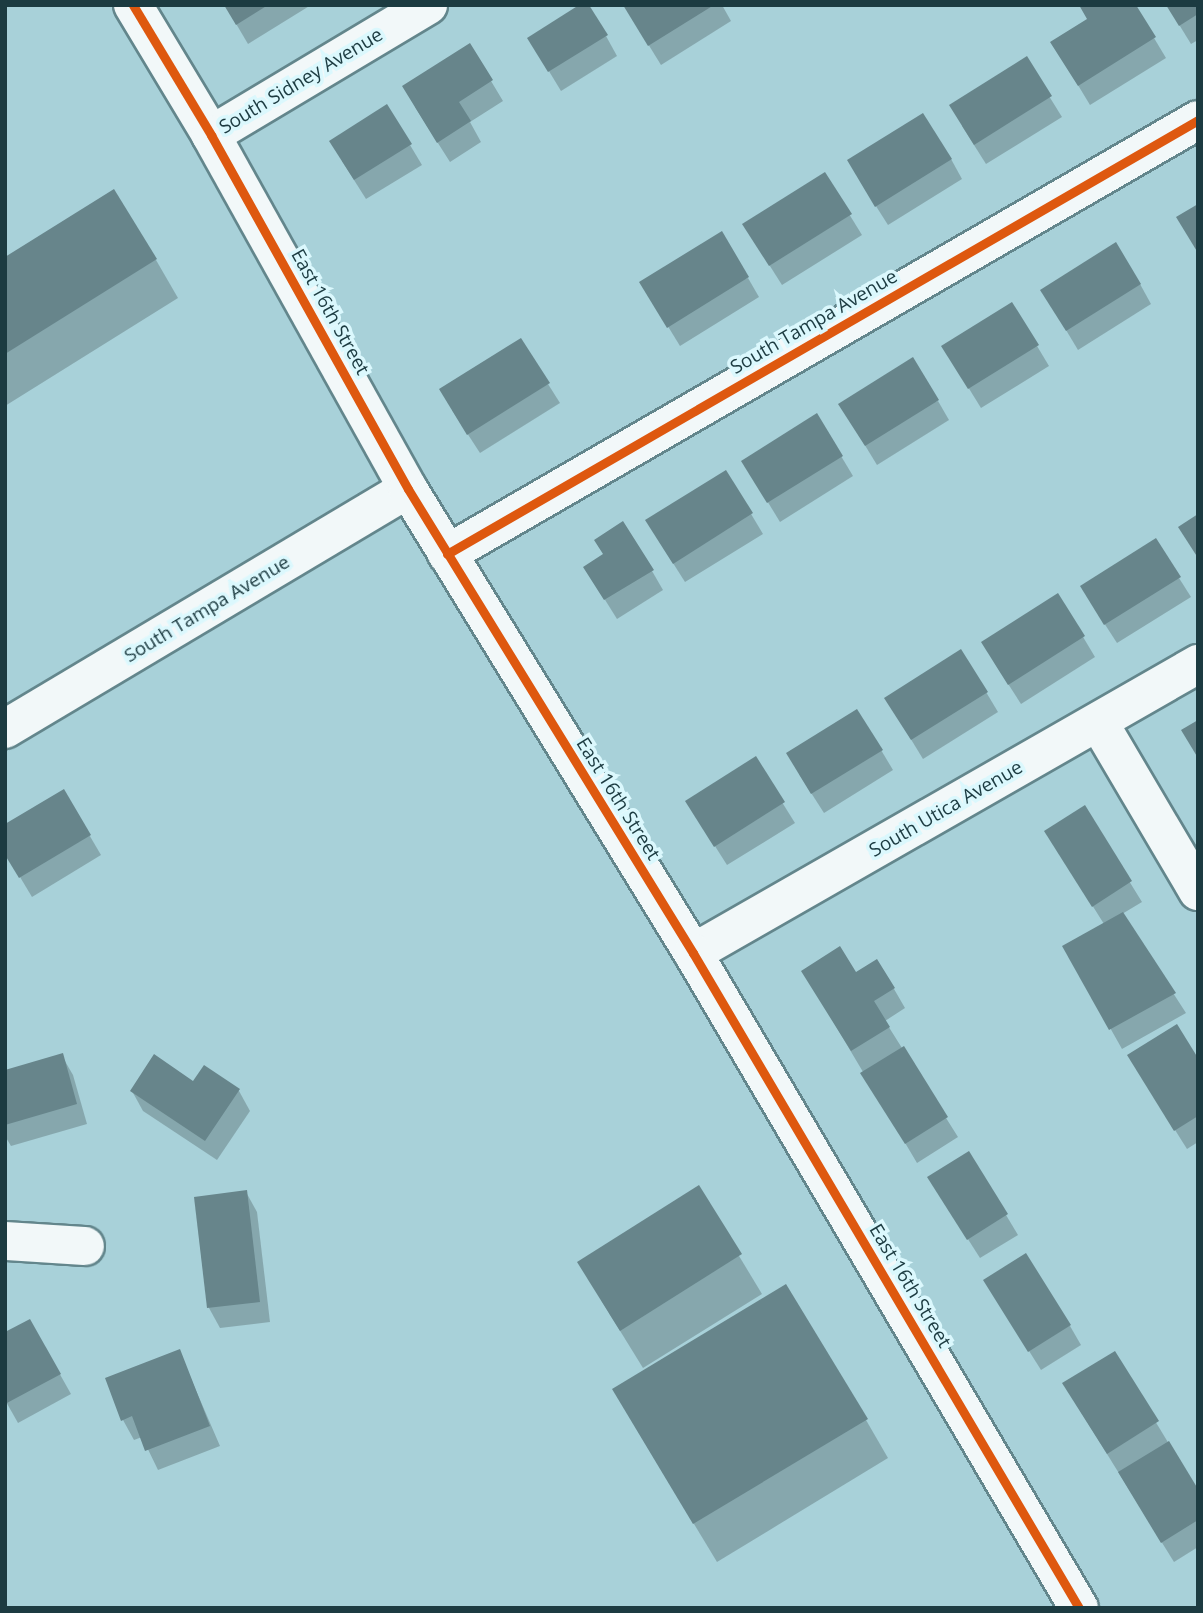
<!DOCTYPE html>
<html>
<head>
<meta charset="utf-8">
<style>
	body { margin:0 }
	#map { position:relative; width:1203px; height:1613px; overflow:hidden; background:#a8d1d9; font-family:"Open Sans",sans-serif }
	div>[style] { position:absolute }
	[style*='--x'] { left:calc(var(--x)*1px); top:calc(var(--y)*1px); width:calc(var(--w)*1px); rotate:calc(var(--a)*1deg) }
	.shadow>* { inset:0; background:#0003 }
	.building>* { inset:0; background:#67858b }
	.roads { filter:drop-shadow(2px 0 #63868c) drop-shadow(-2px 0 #63868c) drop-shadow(0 2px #63868c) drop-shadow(0 -2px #63868c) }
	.minor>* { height:38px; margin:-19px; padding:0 19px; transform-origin:19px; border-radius:19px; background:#f2f8f9 }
	.tertiary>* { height:38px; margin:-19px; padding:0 19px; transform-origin:19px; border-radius:19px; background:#f2f8f9 }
	.cycleway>* { height:9px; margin:-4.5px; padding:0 4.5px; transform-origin:4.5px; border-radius:4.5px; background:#de580f }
	span { translate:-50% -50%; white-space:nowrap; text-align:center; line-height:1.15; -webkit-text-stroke:7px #dbf8fd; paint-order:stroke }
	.street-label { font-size:19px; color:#1c3b41 }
	.frame { position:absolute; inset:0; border:7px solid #1c3b41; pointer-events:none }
</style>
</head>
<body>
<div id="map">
	<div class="shadow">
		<i style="clip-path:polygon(225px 5px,311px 5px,248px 44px)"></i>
		<i style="clip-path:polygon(624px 5px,722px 5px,731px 21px,661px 65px)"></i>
		<i style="clip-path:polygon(1167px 5px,1198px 5px,1198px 40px,1191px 44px)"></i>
		<i style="clip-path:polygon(606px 36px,617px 56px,561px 91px,541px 58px)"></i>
		<i style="clip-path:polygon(1154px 38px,1166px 58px,1090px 105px,1064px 62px)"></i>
		<i style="clip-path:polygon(470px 46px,503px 101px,470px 122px,481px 142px,450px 162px,415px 107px)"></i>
		<i style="clip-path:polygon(1026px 59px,1062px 117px,986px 164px,962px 126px)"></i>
		<i style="clip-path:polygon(410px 145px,422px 165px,366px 199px,342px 161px)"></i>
		<i style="clip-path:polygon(951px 159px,962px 179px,888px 225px,860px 181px)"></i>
		<i style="clip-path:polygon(825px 175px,862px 235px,782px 285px,756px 244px)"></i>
		<i style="clip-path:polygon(5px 259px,156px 260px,178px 298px,5px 406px)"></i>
		<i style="clip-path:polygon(748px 278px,759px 297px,680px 346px,653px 302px)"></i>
		<i style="clip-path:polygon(1140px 284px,1151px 304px,1078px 350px,1054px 310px)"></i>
		<i style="clip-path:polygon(1037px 346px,1049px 366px,981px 408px,955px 366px)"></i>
		<i style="clip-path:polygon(548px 384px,560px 403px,480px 453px,452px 410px)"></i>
		<i style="clip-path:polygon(938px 401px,949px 420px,877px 465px,852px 424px)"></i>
		<i style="clip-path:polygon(841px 456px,853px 476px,780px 522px,755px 481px)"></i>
		<i style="clip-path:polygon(726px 472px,763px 534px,685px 582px,659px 541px)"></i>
		<i style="clip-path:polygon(605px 555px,652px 571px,663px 590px,617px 619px,597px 587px)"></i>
		<i style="clip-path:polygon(1179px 578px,1191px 597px,1117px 643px,1093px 606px)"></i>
		<i style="clip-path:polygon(1058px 595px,1095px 657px,1021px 704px,994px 662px)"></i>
		<i style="clip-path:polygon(986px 692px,998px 712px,923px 759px,898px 718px)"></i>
		<i style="clip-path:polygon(881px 750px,893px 770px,824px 813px,799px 774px)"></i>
		<i style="clip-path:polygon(755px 759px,795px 823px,727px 865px,699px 821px)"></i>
		<i style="clip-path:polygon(64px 792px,101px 855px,32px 897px,5px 852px)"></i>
		<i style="clip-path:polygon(1084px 808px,1142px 902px,1122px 914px,1186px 1013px,1122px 1049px,1064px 946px,1104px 924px,1058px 851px)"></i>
		<i style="clip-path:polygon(856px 975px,894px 989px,905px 1008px,885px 1021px,958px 1137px,917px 1163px,815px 991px)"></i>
		<i style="clip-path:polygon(62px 1056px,73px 1075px,87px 1124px,11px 1146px,5px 1136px,5px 1072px)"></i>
		<i style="clip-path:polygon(1198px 1061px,1198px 1142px,1187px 1149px,1141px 1076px)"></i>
		<i style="clip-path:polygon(194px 1084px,239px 1091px,250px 1111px,217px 1160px,143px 1111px,132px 1091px)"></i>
		<i style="clip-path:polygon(698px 1188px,762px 1294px,643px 1368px,601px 1300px)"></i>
		<i style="clip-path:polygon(246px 1192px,257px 1212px,270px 1322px,220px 1328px,209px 1308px,196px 1198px)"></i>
		<i style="clip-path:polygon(941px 1197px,1006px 1215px,1018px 1235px,980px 1258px)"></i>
		<i style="clip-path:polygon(997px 1300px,1070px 1326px,1081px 1345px,1041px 1370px)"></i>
		<i style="clip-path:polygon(30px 1321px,71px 1394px,18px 1423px,5px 1400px)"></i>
		<i style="clip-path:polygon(179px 1351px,220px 1446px,158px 1470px,142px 1437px,134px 1440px,123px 1420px)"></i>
		<i style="clip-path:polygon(1114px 1353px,1198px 1492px,1198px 1547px,1174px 1562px,1076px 1404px)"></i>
		<i style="clip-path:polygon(866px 1420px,888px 1458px,717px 1562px,636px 1428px)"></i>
	</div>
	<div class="building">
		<i style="clip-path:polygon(224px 5px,268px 5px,236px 25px)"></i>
		<i style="clip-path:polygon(579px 5px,589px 5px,608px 35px,548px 72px,527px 38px)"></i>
		<i style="clip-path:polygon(623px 5px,714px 5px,648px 46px)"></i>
		<i style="clip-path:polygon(1079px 5px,1136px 5px,1156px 37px,1078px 86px,1050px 42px,1087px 19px)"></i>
		<i style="clip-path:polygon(1166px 5px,1198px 5px,1198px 14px,1179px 26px)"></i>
		<i style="clip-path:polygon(470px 43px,493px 80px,459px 102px,471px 121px,437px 143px,402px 86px)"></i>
		<i style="clip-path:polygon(1027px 56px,1052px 96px,974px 145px,949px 105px)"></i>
		<i style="clip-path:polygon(387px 104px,412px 144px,354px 180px,329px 141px)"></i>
		<i style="clip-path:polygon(923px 113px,952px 159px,875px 207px,847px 160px)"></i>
		<i style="clip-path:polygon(825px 172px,852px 214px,769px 266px,742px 224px)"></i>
		<i style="clip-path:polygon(114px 189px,157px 259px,5px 354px,5px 257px)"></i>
		<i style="clip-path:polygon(1198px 204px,1198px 253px,1176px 217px)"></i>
		<i style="clip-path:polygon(722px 231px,749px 277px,667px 328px,639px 282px)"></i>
		<i style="clip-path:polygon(1116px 242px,1141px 284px,1066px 331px,1040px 290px)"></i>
		<i style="clip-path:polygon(1012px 302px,1039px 345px,968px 389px,941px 346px)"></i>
		<i style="clip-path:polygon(521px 338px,550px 383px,467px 435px,439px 389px)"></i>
		<i style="clip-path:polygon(913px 357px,939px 400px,865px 446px,838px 404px)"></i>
		<i style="clip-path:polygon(817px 413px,843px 456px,767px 503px,741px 461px)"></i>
		<i style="clip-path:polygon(726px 470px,753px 513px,673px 564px,645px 520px)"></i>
		<i style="clip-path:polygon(1198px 514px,1198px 558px,1178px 527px)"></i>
		<i style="clip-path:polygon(623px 521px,654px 570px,604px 600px,583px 567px,603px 554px,594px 540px)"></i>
		<i style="clip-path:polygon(1156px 538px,1181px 577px,1104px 625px,1080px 586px)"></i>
		<i style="clip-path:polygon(1058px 593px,1085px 636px,1008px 685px,981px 642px)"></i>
		<i style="clip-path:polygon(961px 649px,988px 692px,911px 740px,884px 698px)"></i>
		<i style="clip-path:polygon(857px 709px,883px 750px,811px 794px,786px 753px)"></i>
		<i style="clip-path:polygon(1198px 720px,1198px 758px,1181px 730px)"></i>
		<i style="clip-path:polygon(756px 756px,785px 802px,714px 847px,685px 801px)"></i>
		<i style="clip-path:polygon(64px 789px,91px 835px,19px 878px,5px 855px,5px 824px)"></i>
		<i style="clip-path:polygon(1085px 805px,1132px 881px,1092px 907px,1044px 831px)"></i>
		<i style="clip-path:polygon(1123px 912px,1176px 993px,1109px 1030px,1062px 946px)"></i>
		<i style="clip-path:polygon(840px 946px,856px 972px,877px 959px,895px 988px,874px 1001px,890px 1027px,851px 1051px,801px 971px)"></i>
		<i style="clip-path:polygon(1177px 1024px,1198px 1058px,1198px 1116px,1174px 1131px,1127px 1055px)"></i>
		<i style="clip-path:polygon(904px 1046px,948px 1117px,905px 1144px,860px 1073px)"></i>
		<i style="clip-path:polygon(63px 1053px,77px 1104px,5px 1125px,5px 1070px)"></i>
		<i style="clip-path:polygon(154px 1054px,193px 1081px,204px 1065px,240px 1089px,205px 1141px,130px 1091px)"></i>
		<i style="clip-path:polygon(969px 1151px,1008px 1214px,967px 1240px,927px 1177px)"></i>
		<i style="clip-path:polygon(699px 1185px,742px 1254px,620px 1331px,577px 1262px)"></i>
		<i style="clip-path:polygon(247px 1190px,260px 1302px,207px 1308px,194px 1197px)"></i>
		<i style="clip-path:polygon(1026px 1253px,1071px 1325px,1028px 1352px,983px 1280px)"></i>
		<i style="clip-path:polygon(786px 1284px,868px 1419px,693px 1524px,612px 1389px)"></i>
		<i style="clip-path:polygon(30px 1319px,61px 1374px,5px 1404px,5px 1332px)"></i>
		<i style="clip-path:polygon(180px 1349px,210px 1426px,145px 1451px,132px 1416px,121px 1421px,105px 1378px)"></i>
		<i style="clip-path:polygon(1115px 1351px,1159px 1421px,1107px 1454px,1062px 1383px)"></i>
		<i style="clip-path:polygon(1169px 1441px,1198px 1489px,1198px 1520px,1161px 1543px,1118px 1472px)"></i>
	</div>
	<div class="roads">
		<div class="minor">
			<i style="--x:211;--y:135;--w:253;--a:-30.9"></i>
			<i style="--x:447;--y:554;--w:867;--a:-30.02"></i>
			<i style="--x:1099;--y:723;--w:195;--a:59.5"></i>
			<i style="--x:5;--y:729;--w:469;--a:-30.8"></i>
			<i style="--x:693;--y:953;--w:582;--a:-29.78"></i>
			<i style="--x:5;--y:1241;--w:80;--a:3.6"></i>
		</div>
		<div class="tertiary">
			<i style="--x:133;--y:5;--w:152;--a:59"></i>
			<i style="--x:211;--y:135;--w:405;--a:60.9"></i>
			<i style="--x:408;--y:489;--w:545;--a:58.44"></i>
			<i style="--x:693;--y:953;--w:760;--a:59.49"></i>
		</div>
	</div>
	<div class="cycleway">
		<i style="--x:133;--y:5;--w:152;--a:59"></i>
		<i style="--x:211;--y:135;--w:405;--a:60.9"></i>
		<i style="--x:408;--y:489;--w:545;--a:58.44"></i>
		<i style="--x:693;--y:953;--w:760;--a:59.49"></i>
		<i style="--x:447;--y:554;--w:867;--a:-30.02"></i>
	</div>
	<div class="street-label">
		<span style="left:301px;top:81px;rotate:-31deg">South Sidney Avenue</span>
		<span style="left:330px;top:312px;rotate:61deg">East 16th Street</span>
		<span style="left:814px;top:322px;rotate:-30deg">South Tampa Avenue</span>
		<span style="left:207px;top:609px;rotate:-31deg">South Tampa Avenue</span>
		<span style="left:618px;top:799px;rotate:58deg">East 16th Street</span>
		<span style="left:946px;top:809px;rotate:-30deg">South Utica Avenue</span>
		<span style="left:910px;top:1286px;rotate:59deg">East 16th Street</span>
	</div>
	<div class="frame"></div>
</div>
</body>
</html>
